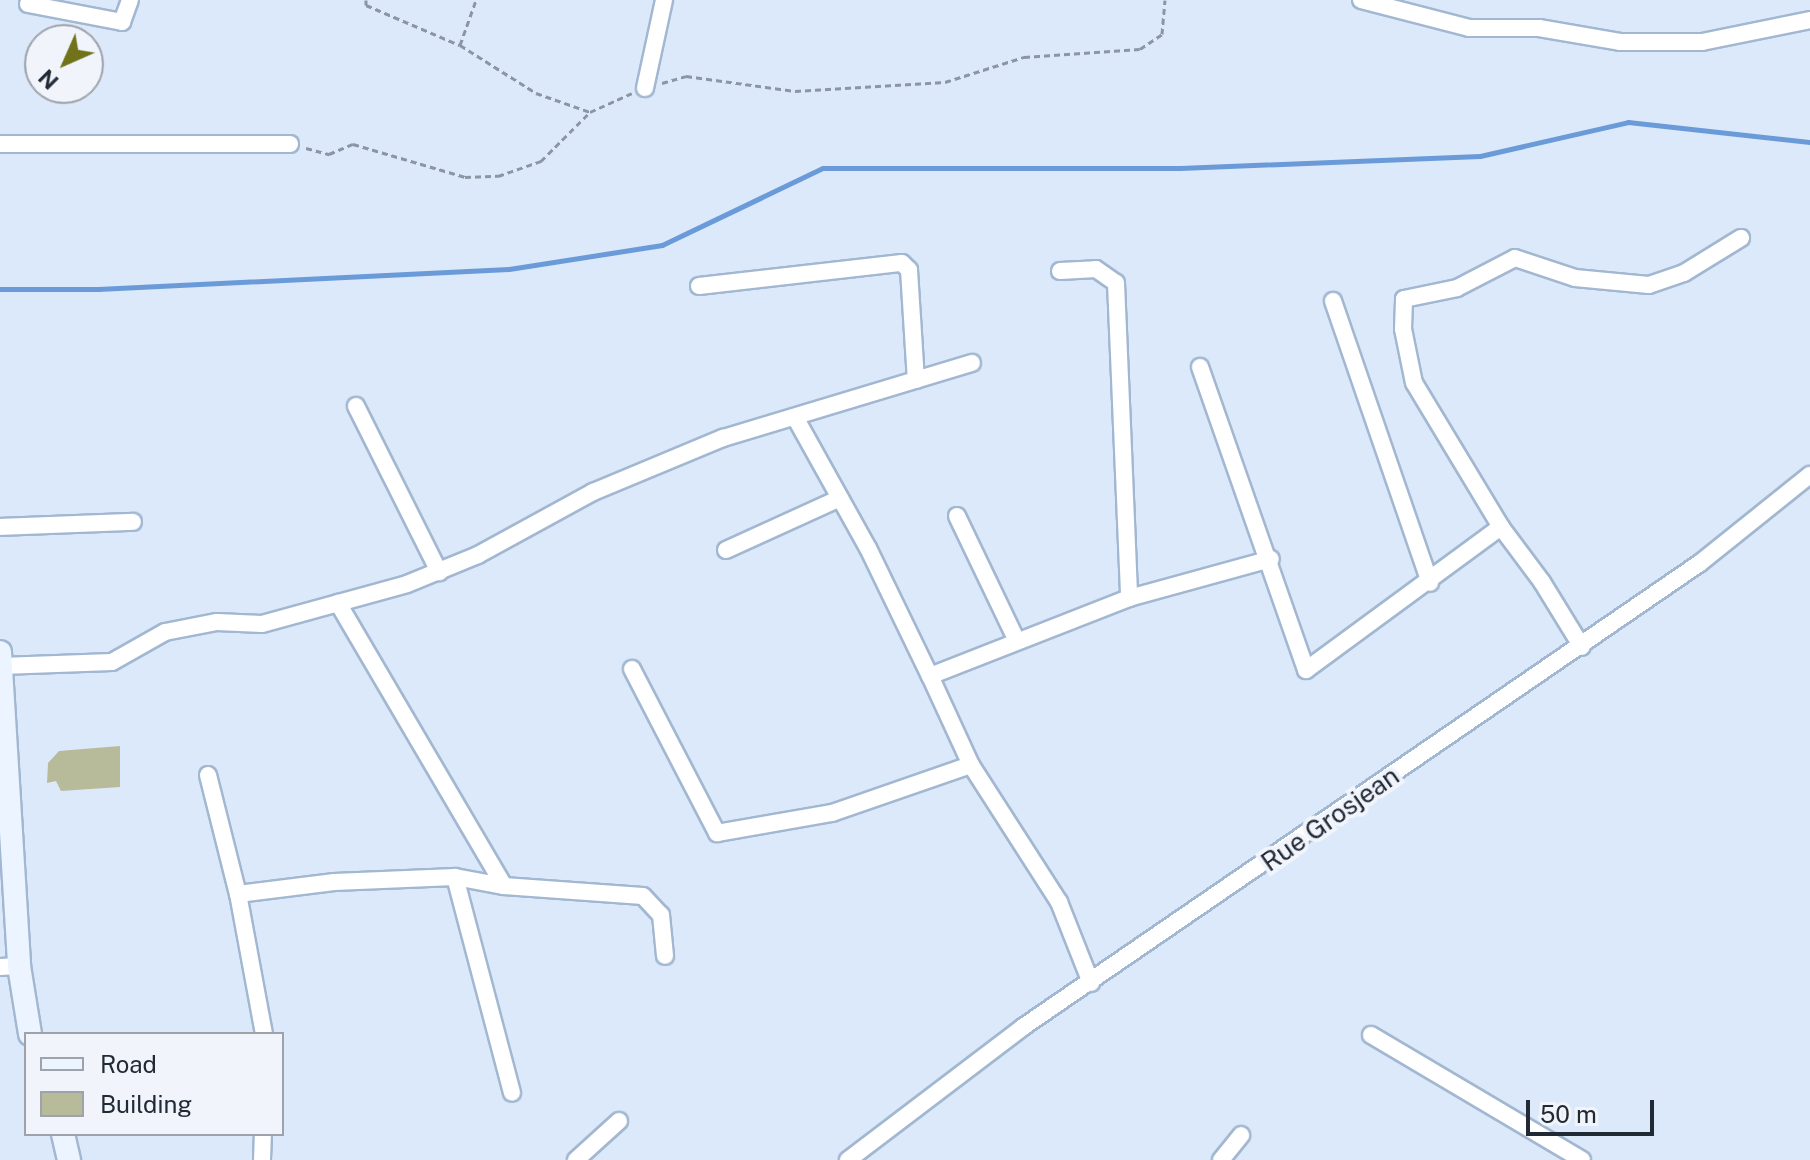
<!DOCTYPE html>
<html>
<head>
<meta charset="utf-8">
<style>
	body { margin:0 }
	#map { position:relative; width:1810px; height:1160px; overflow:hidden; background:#dce9fa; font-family:"Public Sans",sans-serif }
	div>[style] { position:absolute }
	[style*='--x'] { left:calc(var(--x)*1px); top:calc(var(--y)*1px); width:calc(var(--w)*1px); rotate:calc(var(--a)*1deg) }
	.stream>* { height:5px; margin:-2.5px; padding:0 2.5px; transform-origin:2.5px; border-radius:2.5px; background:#6a9bd8 }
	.building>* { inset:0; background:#b8bb9a }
	.path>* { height:3px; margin-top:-1.5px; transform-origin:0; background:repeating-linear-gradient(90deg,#8b96a5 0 6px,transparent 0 10px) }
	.roads { filter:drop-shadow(2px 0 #a2b7d1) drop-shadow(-2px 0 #a2b7d1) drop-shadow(0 2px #a2b7d1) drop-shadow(0 -2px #a2b7d1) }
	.street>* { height:16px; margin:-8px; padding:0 8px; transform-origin:8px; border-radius:8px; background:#fff }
	.secondary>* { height:22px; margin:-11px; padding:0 11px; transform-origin:11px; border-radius:11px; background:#ebf4ff }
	span { translate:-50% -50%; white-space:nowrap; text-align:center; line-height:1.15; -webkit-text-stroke:8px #f1f5fb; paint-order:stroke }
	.street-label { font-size:26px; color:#212934 }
	.legend { position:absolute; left:24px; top:1032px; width:260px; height:104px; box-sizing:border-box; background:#f1f5fb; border:2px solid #9ea3ab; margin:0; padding:10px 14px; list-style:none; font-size:24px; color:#212934 }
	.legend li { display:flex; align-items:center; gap:16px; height:40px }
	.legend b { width:40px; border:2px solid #9ea3ab }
	.north { position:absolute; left:24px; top:24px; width:80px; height:80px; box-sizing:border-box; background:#f1f5fb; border:2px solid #9ea3ab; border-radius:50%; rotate:225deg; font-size:22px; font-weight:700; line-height:32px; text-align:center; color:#212934 }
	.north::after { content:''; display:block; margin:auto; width:28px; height:36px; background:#707319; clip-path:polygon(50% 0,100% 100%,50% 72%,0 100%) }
	.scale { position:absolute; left:1526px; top:1100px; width:128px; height:36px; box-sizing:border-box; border:4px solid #212934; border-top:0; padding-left:10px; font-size:24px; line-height:28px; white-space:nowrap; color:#212934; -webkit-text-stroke:6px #f1f5fb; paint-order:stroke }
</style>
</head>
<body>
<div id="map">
	<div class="stream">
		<i style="--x:0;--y:289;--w:98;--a:0"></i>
		<i style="--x:98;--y:289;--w:411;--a:-2.8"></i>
		<i style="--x:509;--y:269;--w:155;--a:-8.9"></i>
		<i style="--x:662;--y:245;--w:178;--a:-25.6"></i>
		<i style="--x:823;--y:168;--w:357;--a:0"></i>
		<i style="--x:1180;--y:168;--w:300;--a:-2.3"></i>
		<i style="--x:1480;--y:156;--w:152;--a:-12.9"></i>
		<i style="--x:1628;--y:122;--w:183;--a:6.3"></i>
	</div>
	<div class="building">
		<i style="clip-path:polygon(120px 746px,120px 787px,61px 791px,56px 781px,47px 783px,48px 763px,59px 751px)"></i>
	</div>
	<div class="path">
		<i style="--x:366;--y:0;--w:5;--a:90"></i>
		<i style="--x:366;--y:5;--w:102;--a:23.1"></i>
		<i style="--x:460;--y:45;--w:90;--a:32.3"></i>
		<i style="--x:536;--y:93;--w:57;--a:19.4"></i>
		<i style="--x:460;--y:45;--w:48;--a:-70.4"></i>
		<i style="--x:662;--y:83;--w:25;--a:-16"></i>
		<i style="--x:686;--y:76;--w:110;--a:7.8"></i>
		<i style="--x:795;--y:91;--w:150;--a:-3.4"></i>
		<i style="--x:945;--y:82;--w:83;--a:-17.6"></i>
		<i style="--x:1024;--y:57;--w:116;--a:-3.9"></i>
		<i style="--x:1140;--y:49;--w:27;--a:-34"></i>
		<i style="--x:1162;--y:34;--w:34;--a:-85"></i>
		<i style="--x:306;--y:148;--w:24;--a:15"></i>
		<i style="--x:329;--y:154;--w:26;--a:-23"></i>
		<i style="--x:353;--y:144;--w:117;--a:16.4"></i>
		<i style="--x:465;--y:177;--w:33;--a:-2"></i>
		<i style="--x:498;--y:176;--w:46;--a:-19.2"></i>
		<i style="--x:541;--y:161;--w:69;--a:-45"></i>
		<i style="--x:590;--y:112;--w:46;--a:-24.3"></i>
	</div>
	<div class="roads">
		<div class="street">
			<i style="--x:1361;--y:0;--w:112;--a:14.5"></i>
			<i style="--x:1469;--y:28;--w:70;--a:0"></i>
			<i style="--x:1539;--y:28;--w:82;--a:9.8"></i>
			<i style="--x:1620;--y:42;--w:82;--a:0"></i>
			<i style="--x:1702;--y:42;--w:110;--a:-11.5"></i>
			<i style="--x:28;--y:4;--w:96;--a:10.8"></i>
			<i style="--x:122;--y:22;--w:23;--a:-70"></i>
			<i style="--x:645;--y:88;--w:90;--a:-77.8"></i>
			<i style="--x:0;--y:144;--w:290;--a:0"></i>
			<i style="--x:1060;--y:271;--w:36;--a:-3"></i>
			<i style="--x:1096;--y:269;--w:24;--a:35"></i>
			<i style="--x:1116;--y:283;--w:315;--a:87.6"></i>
			<i style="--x:699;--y:286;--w:204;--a:-6.5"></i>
			<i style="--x:902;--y:263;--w:10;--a:45"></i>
			<i style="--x:909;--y:270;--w:110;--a:86.4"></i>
			<i style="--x:1333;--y:301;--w:298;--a:71"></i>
			<i style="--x:1200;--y:367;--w:321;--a:70.7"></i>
			<i style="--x:1306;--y:670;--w:242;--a:-36.3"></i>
			<i style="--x:1501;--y:527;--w:69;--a:53.3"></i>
			<i style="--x:1542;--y:582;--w:76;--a:58.4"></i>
			<i style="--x:356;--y:406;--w:186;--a:63.4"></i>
			<i style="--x:795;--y:417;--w:150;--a:60.9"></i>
			<i style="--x:868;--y:548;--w:142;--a:64.2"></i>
			<i style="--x:957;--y:516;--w:136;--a:64.4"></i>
			<i style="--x:0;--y:527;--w:133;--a:-2.2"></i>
			<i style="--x:1501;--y:527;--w:168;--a:-121.1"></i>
			<i style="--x:1414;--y:383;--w:55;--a:-101.5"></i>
			<i style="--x:1403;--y:329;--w:30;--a:-88"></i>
			<i style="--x:1404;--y:299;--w:54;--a:-11.7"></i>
			<i style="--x:1457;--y:288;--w:65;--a:-27.3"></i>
			<i style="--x:1515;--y:258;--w:63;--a:18.4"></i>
			<i style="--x:1575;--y:278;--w:74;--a:5.4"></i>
			<i style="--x:1649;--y:285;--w:37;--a:-19"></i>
			<i style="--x:1684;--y:273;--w:67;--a:-31.6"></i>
			<i style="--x:726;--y:550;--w:125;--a:-24.5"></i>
			<i style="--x:338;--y:603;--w:328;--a:59.6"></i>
			<i style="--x:1;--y:666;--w:111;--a:-2.1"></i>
			<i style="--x:112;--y:662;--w:61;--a:-29.5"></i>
			<i style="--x:165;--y:632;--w:53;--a:-10.9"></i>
			<i style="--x:217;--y:622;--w:45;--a:2.5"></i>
			<i style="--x:262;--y:624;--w:150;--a:-15.4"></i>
			<i style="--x:407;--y:584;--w:77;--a:-22.2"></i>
			<i style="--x:478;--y:555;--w:131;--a:-28.7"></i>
			<i style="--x:593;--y:492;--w:141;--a:-22.6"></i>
			<i style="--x:723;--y:438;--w:260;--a:-16.8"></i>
			<i style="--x:632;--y:669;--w:185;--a:62.6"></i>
			<i style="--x:717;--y:833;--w:117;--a:-9.9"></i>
			<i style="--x:832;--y:813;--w:147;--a:-19.1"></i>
			<i style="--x:971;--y:765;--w:163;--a:57.3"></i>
			<i style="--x:1059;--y:902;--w:87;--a:68.4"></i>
			<i style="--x:971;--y:765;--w:98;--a:-114.7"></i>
			<i style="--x:930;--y:676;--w:214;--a:-21.4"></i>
			<i style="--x:1129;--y:598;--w:147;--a:-15.4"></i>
			<i style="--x:208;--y:775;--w:123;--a:75.9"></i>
			<i style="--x:455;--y:877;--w:223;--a:75.2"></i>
			<i style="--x:0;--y:967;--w:19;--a:-3"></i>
			<i style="--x:264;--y:1034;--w:142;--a:-100.5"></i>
			<i style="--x:238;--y:894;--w:97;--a:-7.1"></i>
			<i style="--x:334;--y:882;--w:121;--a:-2.4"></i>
			<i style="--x:455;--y:877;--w:50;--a:10.4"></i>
			<i style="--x:504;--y:886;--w:139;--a:4.1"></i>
			<i style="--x:643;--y:896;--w:26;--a:47"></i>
			<i style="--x:661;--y:915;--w:41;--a:84.4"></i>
			<i style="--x:1371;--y:1035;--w:245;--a:30.6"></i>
			<i style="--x:262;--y:1160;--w:26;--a:-88"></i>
			<i style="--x:576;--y:1160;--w:58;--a:-42.2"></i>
			<i style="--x:848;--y:1160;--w:220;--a:-37.2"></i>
			<i style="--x:1023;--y:1027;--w:821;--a:-34.43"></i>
			<i style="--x:1700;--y:563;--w:141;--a:-38.7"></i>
			<i style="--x:1221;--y:1160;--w:32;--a:-51"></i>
		</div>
		<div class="secondary">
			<i style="--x:0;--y:652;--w:315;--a:86.5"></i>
			<i style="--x:19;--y:966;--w:69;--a:80.8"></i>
			<i style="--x:63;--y:1134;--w:27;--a:77"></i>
		</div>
	</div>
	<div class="street-label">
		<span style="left:1330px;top:819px;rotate:-35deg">Rue Grosjean</span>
	</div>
	<ul class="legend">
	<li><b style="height:10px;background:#ebf4ff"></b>Road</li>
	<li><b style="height:22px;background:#b8bb9a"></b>Building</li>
	</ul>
	<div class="north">N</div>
	<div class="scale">50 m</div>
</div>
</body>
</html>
